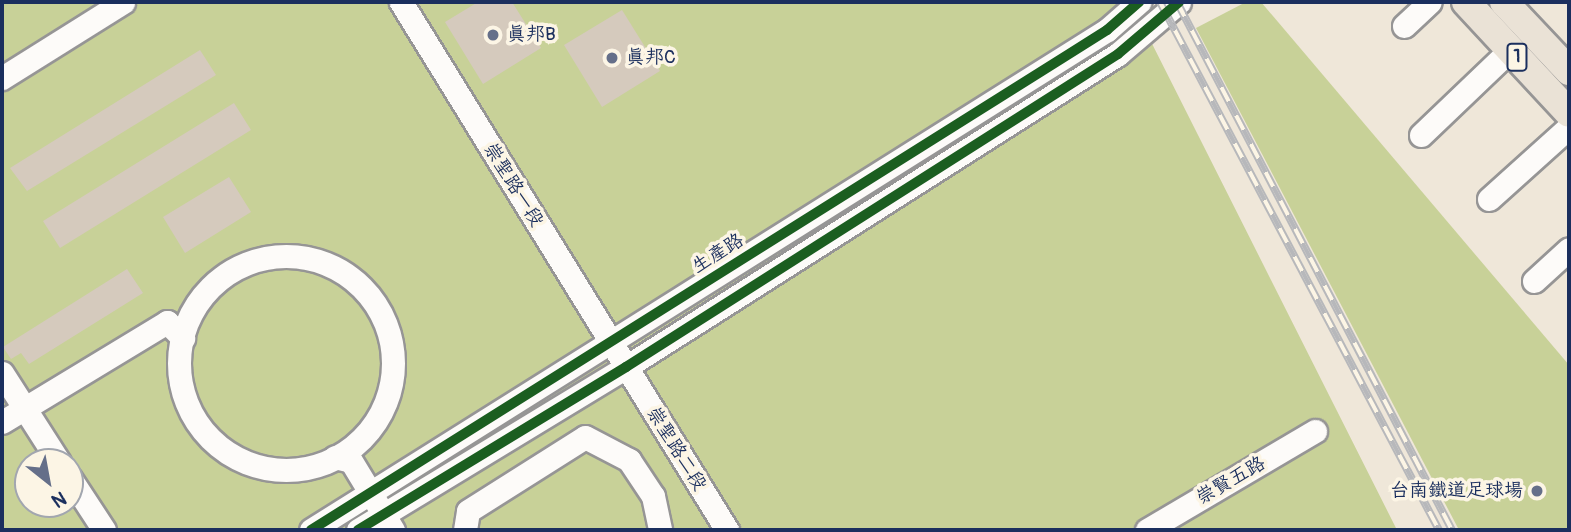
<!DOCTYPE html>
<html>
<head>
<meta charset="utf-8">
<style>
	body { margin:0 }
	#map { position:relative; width:1571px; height:532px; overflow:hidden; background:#efe7d9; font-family:Pangolin,"LXGW WenKai TC",sans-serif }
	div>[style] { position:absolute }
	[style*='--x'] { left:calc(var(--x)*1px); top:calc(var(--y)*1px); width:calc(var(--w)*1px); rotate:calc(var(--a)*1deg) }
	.green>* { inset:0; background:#c8d198 }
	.building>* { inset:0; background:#d5cabd }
	.roads { filter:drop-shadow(2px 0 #969595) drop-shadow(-2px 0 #969595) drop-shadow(0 2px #969595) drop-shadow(0 -2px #969595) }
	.minor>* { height:23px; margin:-11.5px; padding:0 11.5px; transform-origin:11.5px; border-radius:11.5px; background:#fdfbf9 }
	.minor>.ring { margin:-11.5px; padding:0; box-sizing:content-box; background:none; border:23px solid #fdfbf9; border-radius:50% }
	.major>* { height:28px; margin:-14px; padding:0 14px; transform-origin:14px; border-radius:14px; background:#eae2d6 }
	.rail>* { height:8px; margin-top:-4px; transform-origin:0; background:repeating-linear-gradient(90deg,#fcf5e5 0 16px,#b7b8bb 0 32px); box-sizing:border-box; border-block:2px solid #b7b8bb }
	.cycleway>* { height:10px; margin:-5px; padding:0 5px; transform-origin:5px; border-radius:5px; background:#1b5e20 }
	.dots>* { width:19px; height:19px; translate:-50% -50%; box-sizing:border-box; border:4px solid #fcf5e5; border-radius:50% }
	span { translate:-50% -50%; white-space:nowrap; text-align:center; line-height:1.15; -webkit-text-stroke:7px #fcf5e5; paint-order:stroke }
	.shield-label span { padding:2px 5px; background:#fcf5e5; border:2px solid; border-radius:5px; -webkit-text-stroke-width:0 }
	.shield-label { font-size:18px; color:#1b2f5e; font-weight:700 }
	.poi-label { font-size:19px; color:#1b2f5e }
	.left { translate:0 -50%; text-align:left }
	.right { translate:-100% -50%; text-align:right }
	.street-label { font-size:19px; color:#1b2f5e }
	.frame { position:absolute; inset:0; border:4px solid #1b2f5e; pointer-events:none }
	.north { position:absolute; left:14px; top:448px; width:70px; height:70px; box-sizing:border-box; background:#fcf5e5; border:2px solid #a2a6af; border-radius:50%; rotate:149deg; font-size:19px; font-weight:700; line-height:28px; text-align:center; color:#1b2f5e }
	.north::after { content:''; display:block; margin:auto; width:24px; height:32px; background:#656f89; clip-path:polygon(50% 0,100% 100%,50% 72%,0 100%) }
</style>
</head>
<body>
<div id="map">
	<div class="green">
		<i style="clip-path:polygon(evenodd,2px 2px,1131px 2px,1397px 530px,2px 530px,2px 2px,28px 462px,70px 462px,70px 504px,28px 504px,28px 462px)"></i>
		<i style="clip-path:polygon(1246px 2px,1261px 2px,1569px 365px,1569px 530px,1459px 530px,1196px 28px)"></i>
	</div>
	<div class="building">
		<i style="clip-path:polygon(478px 2px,512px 2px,541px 48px,483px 84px,445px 22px)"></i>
		<i style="clip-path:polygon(622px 10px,660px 71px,602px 107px,564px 45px)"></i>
		<i style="clip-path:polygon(200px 50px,216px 75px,27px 191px,10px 168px)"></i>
		<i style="clip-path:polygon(234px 103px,251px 130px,60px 248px,43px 221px)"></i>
		<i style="clip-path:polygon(229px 177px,251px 212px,185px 253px,163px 217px)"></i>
		<i style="clip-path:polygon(127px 269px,143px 293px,29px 364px,21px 353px,11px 359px,3px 347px)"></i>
	</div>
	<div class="roads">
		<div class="minor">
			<i style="--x:401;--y:2;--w:621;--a:58.31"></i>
			<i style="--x:1404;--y:26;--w:35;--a:-43"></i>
			<i style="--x:2;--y:78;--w:143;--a:-32.1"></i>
			<i style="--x:1421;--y:135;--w:123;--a:-43.7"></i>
			<i style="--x:1489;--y:199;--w:108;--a:-42"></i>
			<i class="ring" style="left:179px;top:256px;width:191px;height:191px"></i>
			<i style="--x:1534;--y:281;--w:47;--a:-42.4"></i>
			<i style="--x:2;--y:373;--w:106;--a:57.4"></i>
			<i style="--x:2;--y:422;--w:193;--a:-31.2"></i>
			<i style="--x:167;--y:322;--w:23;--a:45"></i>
			<i style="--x:335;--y:457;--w:16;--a:14"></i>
			<i style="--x:351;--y:461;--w:81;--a:58.7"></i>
			<i style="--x:70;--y:478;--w:62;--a:56.8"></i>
			<i style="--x:311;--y:530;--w:940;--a:-32.13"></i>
			<i style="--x:1107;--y:30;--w:43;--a:-41.2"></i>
			<i style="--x:358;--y:530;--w:314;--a:-31.3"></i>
			<i style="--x:626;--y:367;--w:583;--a:-32.46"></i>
			<i style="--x:1118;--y:54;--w:80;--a:-40.4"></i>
			<i style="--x:465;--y:530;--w:19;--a:-81"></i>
			<i style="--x:468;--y:511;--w:138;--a:-32.3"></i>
			<i style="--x:585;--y:437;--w:50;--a:27.6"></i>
			<i style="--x:629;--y:460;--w:43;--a:56.3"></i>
			<i style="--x:653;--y:496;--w:35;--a:78"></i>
			<i style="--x:1147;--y:530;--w:195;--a:-30.5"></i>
		</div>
		<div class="major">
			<i style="--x:1466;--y:2;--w:151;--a:47.1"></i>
			<i style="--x:1504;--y:2;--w:95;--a:46.7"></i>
		</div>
	</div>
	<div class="rail">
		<i style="--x:1160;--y:2;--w:597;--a:62.15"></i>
		<i style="--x:1177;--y:2;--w:595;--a:62.49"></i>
	</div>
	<div class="cycleway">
		<i style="--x:311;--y:530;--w:940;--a:-32.13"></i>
		<i style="--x:1107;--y:30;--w:43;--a:-41.2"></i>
		<i style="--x:358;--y:530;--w:314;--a:-31.3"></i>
		<i style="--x:626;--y:367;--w:583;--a:-32.46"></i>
		<i style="--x:1118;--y:54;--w:80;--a:-40.4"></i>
	</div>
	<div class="dots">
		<i style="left:493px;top:35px;background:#656f89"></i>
		<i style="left:612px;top:58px;background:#656f89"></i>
		<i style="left:1537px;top:491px;background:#656f89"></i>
	</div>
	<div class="shield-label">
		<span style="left:1517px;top:57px">1</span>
	</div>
	<div class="poi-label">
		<span class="left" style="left:507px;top:35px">真邦B</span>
		<span class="left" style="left:626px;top:58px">真邦C</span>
		<span class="right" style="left:1523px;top:491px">台南鐵道足球場</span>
	</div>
	<div class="street-label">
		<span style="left:513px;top:185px;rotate:58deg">崇聖路一段</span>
		<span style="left:718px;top:254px;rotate:-32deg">生產路</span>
		<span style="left:676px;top:449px;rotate:58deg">崇聖路二段</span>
		<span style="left:1231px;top:481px;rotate:-30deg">崇賢五路</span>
	</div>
	<div class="frame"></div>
	<div class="north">N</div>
</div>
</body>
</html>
